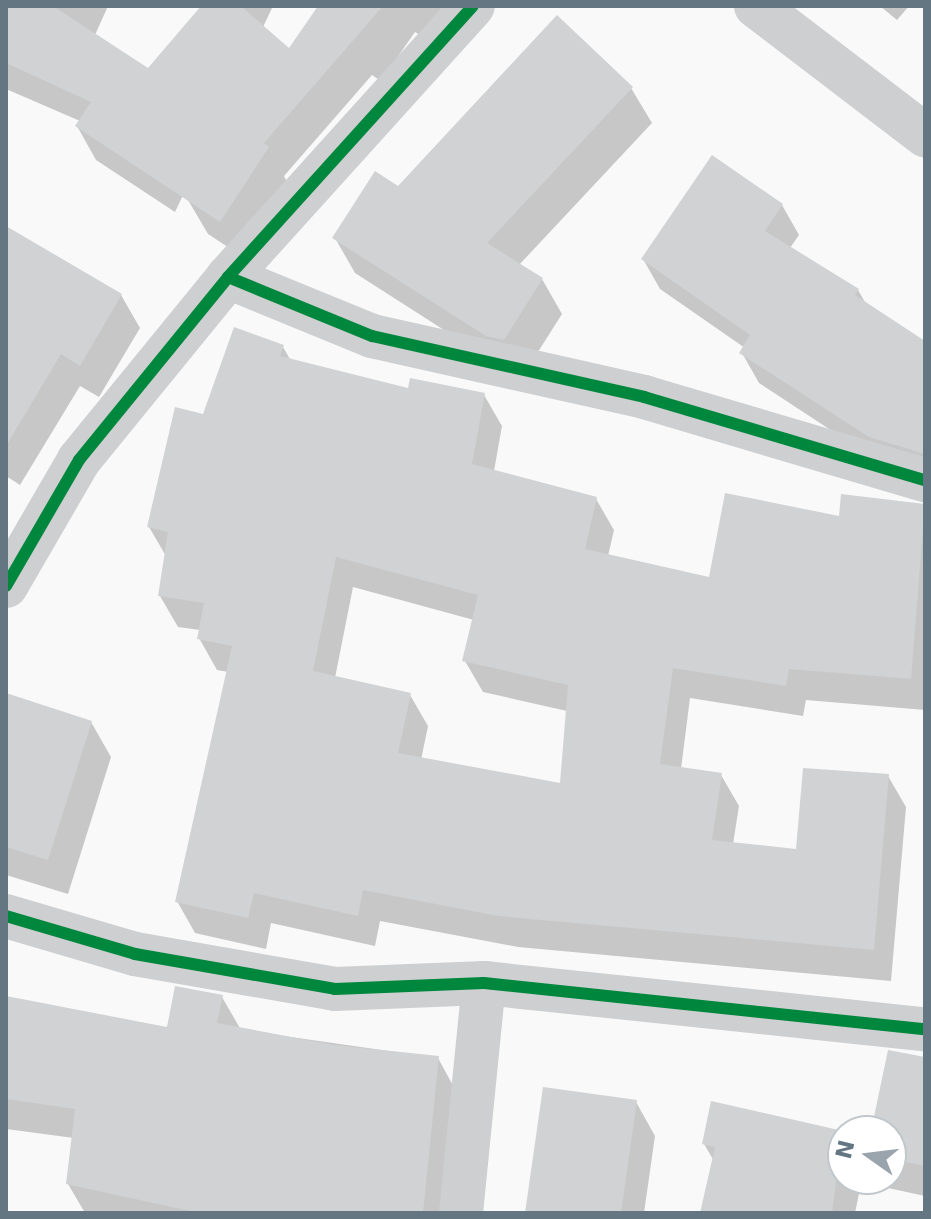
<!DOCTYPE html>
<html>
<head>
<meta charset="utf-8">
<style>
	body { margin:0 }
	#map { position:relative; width:931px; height:1219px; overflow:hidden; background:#f9f9f9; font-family:"DejaVu Sans",sans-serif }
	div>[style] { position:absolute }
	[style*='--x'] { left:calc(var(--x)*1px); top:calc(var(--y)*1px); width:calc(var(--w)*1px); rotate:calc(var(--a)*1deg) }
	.shadow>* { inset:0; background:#0003 }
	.building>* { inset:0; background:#d0d2d3 }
	.minor>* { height:44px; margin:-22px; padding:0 22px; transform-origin:22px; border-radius:22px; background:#cecfd0 }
	.cycleway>* { height:12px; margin:-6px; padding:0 6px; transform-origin:6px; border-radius:6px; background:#00873e }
	span { translate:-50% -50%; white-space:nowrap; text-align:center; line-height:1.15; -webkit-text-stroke:8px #fff; paint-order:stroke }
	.frame { position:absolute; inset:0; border:8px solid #657683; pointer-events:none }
	.north { position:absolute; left:827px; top:1115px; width:80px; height:80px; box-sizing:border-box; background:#fff; border:2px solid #c1c8cd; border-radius:50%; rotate:284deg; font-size:22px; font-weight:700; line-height:32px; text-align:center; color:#657683 }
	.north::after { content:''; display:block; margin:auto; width:28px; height:36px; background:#99a4ac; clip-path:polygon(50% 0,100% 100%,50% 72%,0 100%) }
</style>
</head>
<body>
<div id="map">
	<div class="shadow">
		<i style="clip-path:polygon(6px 6px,108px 6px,95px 35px,148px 70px,204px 6px,273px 6px,175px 212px,96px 160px,77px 126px,80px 121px,6px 89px)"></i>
		<i style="clip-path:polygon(320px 6px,443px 6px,425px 38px,415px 32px,381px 81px,372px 75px,284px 176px,287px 182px,240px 255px,208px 234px,188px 200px)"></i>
		<i style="clip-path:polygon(880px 6px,909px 6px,897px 20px)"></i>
		<i style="clip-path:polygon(631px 88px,652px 123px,519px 265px,542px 279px,562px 314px,524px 374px,508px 371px,355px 273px,335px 238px,398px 189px)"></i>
		<i style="clip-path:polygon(782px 205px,799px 235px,790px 248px,858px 290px,866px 304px,925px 343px,925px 478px,887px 467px,759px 383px,742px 353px,745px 348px,660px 289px,643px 259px)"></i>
		<i style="clip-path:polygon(6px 228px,121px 295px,140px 328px,99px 397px,80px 386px,20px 485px,6px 476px)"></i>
		<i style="clip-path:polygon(evenodd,283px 347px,291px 361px,410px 391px,484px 395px,502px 426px,494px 471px,596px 499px,614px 530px,608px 556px,710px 580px,841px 518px,843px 496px,925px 506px,925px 710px,806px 700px,803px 716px,690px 698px,681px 769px,721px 775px,739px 806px,733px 844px,798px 851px,888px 776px,906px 807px,891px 981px,518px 947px,380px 921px,375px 946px,271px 923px,266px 949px,195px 933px,177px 901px,228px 672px,217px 670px,199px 638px,200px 630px,178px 627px,160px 596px,166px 556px,149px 527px,204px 416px,283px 347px,353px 587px,474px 620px,465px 661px,483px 692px,567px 711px,561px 785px,421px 760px,428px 726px,410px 695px,335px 678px,353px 587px)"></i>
		<i style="clip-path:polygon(6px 698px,91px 722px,111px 757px,68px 894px,6px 875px)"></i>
		<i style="clip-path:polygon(222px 997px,241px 1030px,438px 1058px,456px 1091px,444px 1213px,85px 1213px,68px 1184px,74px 1138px,6px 1129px,6px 998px,169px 1029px)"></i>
		<i style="clip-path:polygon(925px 1059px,925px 1196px,888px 1188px,883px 1179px,891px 1179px,891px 1131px,873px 1131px)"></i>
		<i style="clip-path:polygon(636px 1102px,655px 1136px,644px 1213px,527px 1213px)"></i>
		<i style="clip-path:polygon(713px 1103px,843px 1133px,843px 1179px,862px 1179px,855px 1213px,702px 1213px,714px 1161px,704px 1144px)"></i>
	</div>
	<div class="building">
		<i style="clip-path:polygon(6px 6px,53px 6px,148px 68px,201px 6px,241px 6px,289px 48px,318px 6px,383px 6px,264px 143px,269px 147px,220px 222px,75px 126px,91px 102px,6px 63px)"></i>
		<i style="clip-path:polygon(557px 15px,633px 87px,487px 243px,543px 278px,504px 340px,486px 336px,332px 238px,375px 171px,398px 186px)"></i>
		<i style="clip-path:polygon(712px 155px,783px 204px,765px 231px,859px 289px,855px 295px,925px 341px,925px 454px,869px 437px,739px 353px,750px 335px,641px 259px)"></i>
		<i style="clip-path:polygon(6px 226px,122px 294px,80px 366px,61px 354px,6px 446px)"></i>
		<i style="clip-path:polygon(evenodd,234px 327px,284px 345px,280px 356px,408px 388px,410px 378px,485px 393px,472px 464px,597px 497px,585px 549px,709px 577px,725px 493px,839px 516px,841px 494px,925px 504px,911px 679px,789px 669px,786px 686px,673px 668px,660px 764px,722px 773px,712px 840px,796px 849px,803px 768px,889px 774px,874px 950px,498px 916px,363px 890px,358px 916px,254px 893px,248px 918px,175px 902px,232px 646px,197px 639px,204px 603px,158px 596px,168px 532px,147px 527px,175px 407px,203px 414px,234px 327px,336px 557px,478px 595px,462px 661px,568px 685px,560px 783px,398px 753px,411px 693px,313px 671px,336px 557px)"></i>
		<i style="clip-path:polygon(6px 693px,92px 721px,48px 860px,6px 847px)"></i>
		<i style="clip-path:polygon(175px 986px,223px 995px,217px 1023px,334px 1045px,439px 1056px,423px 1213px,199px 1213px,66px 1184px,75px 1109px,6px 1099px,6px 996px,167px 1027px)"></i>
		<i style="clip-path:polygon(888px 1050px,925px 1057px,925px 1166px,891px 1159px,891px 1131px,871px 1131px)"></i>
		<i style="clip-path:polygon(543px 1087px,637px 1100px,621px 1213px,525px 1213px)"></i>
		<i style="clip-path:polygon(711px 1101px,843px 1131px,832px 1213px,700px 1213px,715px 1147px,702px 1144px)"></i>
	</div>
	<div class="minor">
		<i style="--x:756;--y:6;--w:213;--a:37.4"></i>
		<i style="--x:228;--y:277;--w:156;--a:22.3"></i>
		<i style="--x:372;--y:336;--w:279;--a:12.6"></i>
		<i style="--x:644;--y:397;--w:293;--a:16.5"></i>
		<i style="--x:6;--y:586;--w:146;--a:-59.9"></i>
		<i style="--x:79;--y:460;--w:236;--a:-50.8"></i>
		<i style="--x:228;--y:277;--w:365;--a:-47.9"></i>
		<i style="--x:6;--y:916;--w:134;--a:16.4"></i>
		<i style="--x:135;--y:954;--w:203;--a:9.9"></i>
		<i style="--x:335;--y:989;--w:149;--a:-2.3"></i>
		<i style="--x:484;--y:983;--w:443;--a:6"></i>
		<i style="--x:461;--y:1213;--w:231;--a:-84.3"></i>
	</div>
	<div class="cycleway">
		<i style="--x:228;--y:277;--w:156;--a:22.3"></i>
		<i style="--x:372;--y:336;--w:279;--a:12.6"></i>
		<i style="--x:644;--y:397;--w:293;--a:16.5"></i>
		<i style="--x:6;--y:586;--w:146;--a:-59.9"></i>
		<i style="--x:79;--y:460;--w:236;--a:-50.8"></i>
		<i style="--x:228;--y:277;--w:365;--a:-47.9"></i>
		<i style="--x:6;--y:916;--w:134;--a:16.4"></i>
		<i style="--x:135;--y:954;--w:203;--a:9.9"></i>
		<i style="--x:335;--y:989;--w:149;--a:-2.3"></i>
		<i style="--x:484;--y:983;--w:443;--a:6"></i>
	</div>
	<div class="frame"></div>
	<div class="north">N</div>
</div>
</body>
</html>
